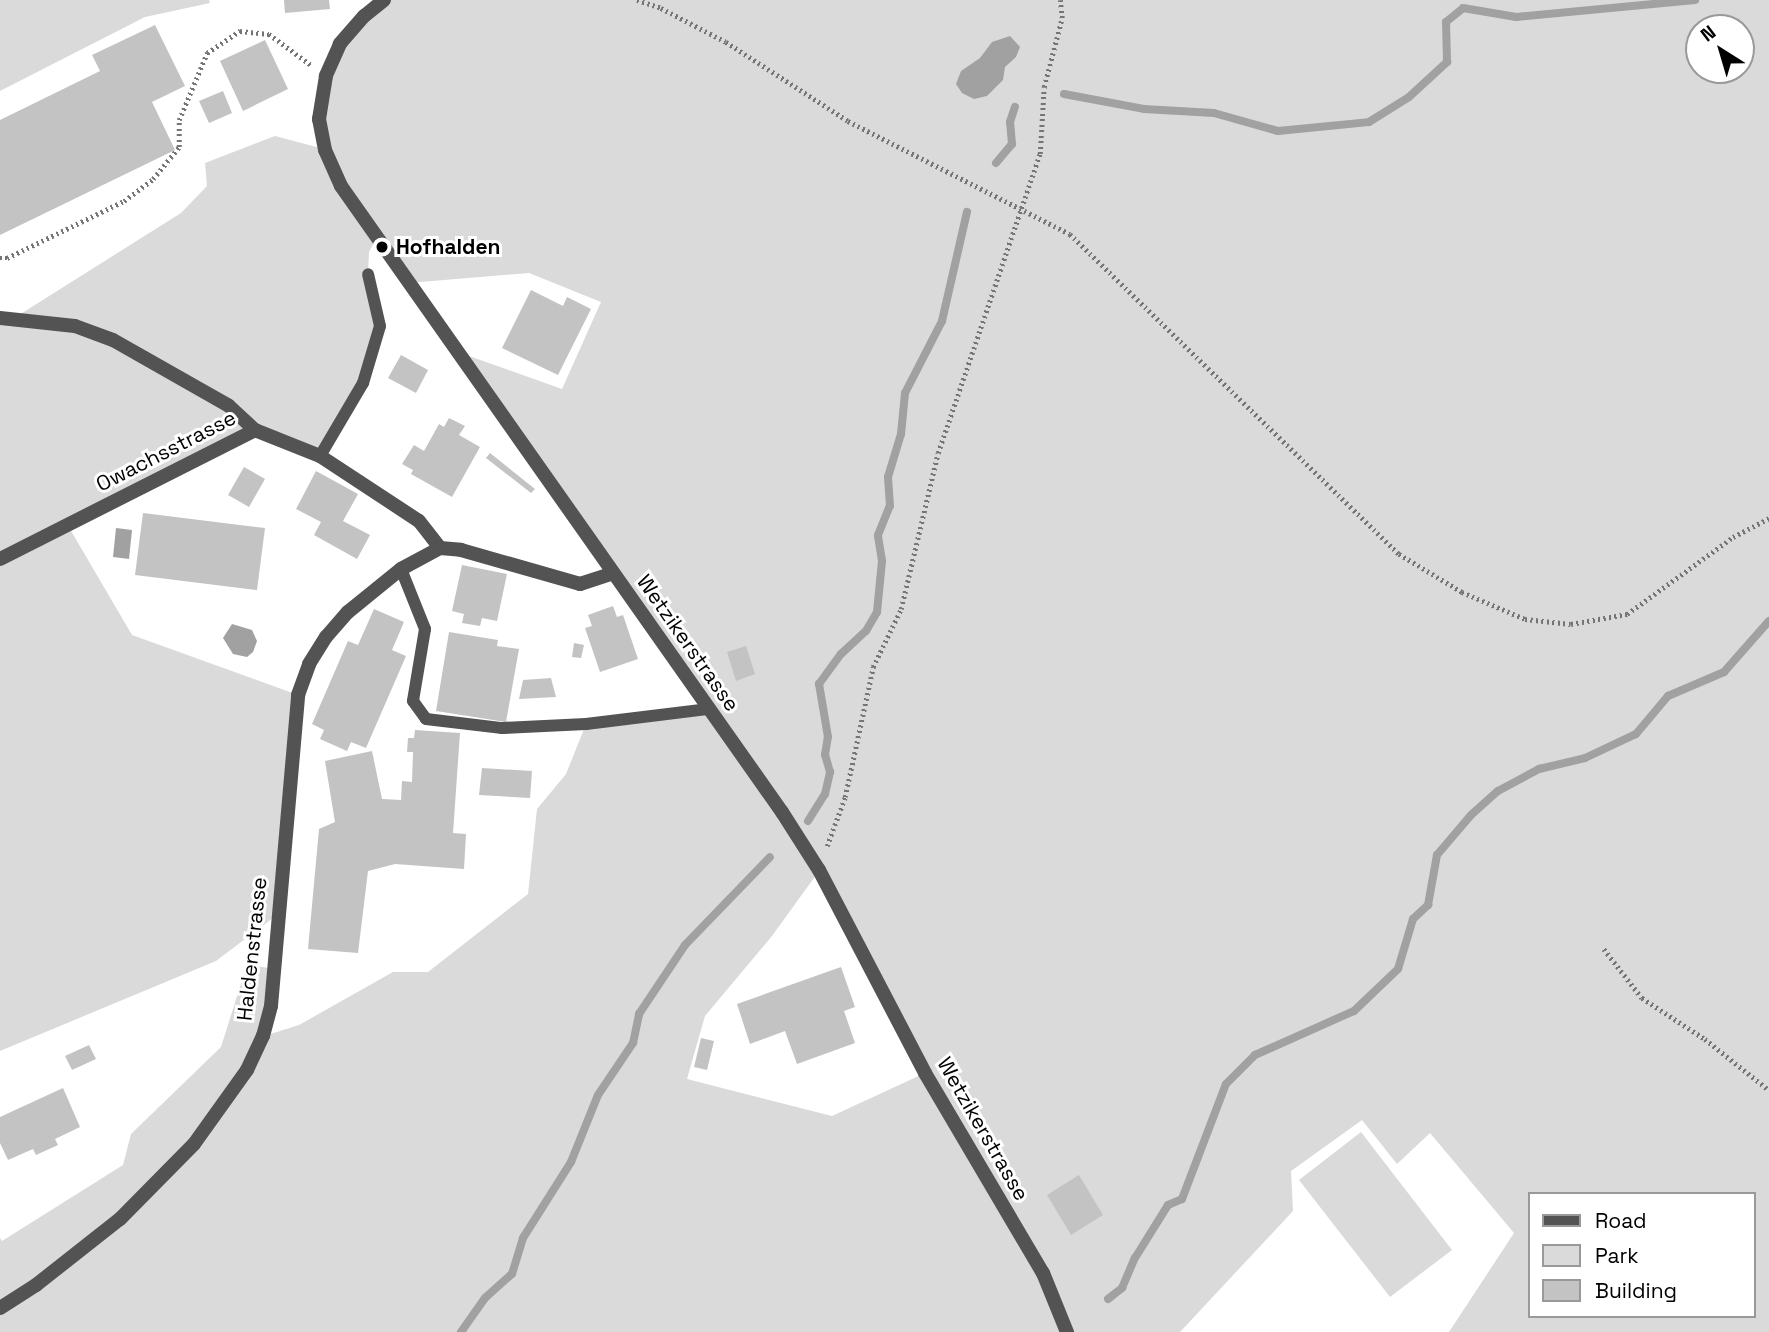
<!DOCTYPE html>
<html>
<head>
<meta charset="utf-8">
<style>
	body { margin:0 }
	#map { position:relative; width:1769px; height:1332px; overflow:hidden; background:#fff; font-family:"Space Grotesk",sans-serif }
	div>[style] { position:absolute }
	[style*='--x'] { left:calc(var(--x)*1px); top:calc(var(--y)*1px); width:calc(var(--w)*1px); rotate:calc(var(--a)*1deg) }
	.green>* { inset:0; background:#dadada }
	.water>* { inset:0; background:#a1a1a1 }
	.stream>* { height:8px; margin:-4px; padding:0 4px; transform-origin:4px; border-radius:4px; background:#a1a1a1 }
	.building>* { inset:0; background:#c3c3c3 }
	.path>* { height:4.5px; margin-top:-2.25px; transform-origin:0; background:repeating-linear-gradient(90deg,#757575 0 2px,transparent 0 5.5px) }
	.service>* { height:12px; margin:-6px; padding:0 6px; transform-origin:6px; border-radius:6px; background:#535353 }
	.minor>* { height:14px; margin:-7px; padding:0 7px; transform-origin:7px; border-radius:7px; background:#535353 }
	.tertiary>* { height:14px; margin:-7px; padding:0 7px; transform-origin:7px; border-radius:7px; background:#535353 }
	.dots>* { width:19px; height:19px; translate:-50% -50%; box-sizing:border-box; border:4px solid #fff; border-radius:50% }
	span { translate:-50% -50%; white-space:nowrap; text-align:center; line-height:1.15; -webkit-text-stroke:6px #fff; paint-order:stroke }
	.poi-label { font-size:21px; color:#000; font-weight:700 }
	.left { translate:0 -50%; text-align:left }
	.street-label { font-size:21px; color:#000 }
	.legend { position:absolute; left:1528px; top:1192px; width:228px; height:126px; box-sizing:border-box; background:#fff; border:2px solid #999; margin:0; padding:9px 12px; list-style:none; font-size:21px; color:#000 }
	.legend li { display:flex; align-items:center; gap:14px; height:35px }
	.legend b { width:35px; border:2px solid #999 }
	.north { position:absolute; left:1685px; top:14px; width:70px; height:70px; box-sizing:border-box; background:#fff; border:2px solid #999; border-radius:50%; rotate:323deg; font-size:19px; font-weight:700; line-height:28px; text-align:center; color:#000 }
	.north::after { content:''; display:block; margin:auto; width:24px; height:32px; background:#000; clip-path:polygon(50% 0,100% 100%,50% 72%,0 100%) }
</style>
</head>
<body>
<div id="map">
	<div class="green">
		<i style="clip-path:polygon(0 0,209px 0,210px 3px,145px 17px,0 91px)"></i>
		<i style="clip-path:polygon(evenodd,384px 0,1769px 0,1769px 1332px,1449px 1332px,1514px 1233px,1430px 1133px,1397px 1164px,1362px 1120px,1291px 1171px,1293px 1211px,1180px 1332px,0 1332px,0 1238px,2px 1241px,123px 1165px,131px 1134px,221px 1047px,244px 974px,258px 966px,273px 969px,264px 1036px,299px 1025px,393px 972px,428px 972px,528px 894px,537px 809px,566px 774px,586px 724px,708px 709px,455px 351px,562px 389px,601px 302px,529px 273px,408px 283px,376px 239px,369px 252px,368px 274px,380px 326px,363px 383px,320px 456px,255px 430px,67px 524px,132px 635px,298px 695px,278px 914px,216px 961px,0 1051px,0 318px,11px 320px,181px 213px,207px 186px,205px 163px,275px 136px,324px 149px,319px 119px,340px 44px,384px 0,1699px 28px,1741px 28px,1741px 70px,1699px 70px,1699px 28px,384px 0,819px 871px,925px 1073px,832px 1116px,687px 1079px,705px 1016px,772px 936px,819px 871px,384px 0,1529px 1194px,1753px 1194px,1753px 1316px,1529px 1316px,1529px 1194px)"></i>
		<i style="clip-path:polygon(1361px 1132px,1452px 1250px,1390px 1297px,1299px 1180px)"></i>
	</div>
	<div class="water">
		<i style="clip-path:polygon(1010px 36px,1020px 47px,1016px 57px,1005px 67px,1003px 80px,987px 96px,974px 99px,962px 93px,956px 84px,961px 71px,980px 58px,992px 42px)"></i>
		<i style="clip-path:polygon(116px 528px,132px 530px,129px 559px,113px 557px)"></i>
		<i style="clip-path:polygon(232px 624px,252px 630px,257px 641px,253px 652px,247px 657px,233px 654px,223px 638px)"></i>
	</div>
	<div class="stream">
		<i style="--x:1064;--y:94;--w:81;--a:10.6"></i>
		<i style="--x:1144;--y:109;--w:70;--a:3.3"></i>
		<i style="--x:1214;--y:113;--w:66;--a:15.7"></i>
		<i style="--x:1278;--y:131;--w:91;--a:-5.6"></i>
		<i style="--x:1369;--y:122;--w:47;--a:-32"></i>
		<i style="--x:1409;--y:97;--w:52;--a:-42.6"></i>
		<i style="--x:1447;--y:62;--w:40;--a:-91.4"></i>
		<i style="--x:1446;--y:22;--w:22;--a:-39"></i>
		<i style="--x:1463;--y:8;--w:54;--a:9.6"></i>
		<i style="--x:1516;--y:17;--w:180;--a:-5.4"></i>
		<i style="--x:996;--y:163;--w:25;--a:-50"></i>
		<i style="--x:1012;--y:144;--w:22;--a:-95"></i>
		<i style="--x:1010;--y:122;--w:16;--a:-72"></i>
		<i style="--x:808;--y:821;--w:32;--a:-58"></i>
		<i style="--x:825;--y:794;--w:23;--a:-77"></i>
		<i style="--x:830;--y:772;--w:18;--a:-106"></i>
		<i style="--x:825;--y:755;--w:18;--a:-81"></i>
		<i style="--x:828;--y:737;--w:54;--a:-99.6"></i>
		<i style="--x:819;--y:684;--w:37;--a:-54"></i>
		<i style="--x:841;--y:654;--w:34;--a:-43"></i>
		<i style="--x:866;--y:631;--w:22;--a:-60"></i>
		<i style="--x:877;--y:612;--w:51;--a:-84.4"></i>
		<i style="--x:882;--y:561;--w:26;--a:-99"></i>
		<i style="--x:878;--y:535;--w:31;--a:-68"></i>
		<i style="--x:890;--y:506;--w:29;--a:-94"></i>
		<i style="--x:888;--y:477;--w:45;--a:-73.2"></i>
		<i style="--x:901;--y:434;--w:41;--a:-84.4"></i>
		<i style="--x:905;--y:393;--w:81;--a:-62.8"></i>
		<i style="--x:942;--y:321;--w:112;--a:-77.1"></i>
		<i style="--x:1108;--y:1299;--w:18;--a:-38"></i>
		<i style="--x:1122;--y:1288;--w:33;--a:-67"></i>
		<i style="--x:1135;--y:1258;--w:62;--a:-58.1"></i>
		<i style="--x:1168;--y:1205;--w:15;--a:-23"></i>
		<i style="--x:1182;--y:1199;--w:123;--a:-69.1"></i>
		<i style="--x:1226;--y:1084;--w:41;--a:-45"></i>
		<i style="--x:1255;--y:1055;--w:108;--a:-24"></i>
		<i style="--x:1354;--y:1011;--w:61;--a:-43.7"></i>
		<i style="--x:1398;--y:969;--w:52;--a:-73.3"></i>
		<i style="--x:1413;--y:919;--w:21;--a:-43"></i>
		<i style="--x:1428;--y:905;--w:51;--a:-79.8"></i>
		<i style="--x:1437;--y:855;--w:52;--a:-49.6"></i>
		<i style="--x:1471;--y:815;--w:36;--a:-42"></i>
		<i style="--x:1498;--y:791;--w:47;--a:-28.2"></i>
		<i style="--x:1539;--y:769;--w:47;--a:-13.4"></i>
		<i style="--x:1585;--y:758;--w:56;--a:-25.2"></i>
		<i style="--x:1636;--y:734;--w:50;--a:-49.9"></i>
		<i style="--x:1668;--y:696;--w:61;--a:-23.2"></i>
		<i style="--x:1724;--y:672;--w:68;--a:-48.6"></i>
		<i style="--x:461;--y:1332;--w:42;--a:-54.8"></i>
		<i style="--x:485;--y:1298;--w:36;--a:-42"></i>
		<i style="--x:512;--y:1274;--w:38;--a:-73"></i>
		<i style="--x:523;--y:1238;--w:90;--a:-57.7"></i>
		<i style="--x:571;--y:1162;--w:72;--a:-68.1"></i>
		<i style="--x:598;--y:1095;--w:63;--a:-56.1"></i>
		<i style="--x:633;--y:1043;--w:30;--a:-78"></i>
		<i style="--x:639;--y:1014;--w:83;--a:-56.3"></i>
		<i style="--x:685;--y:945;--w:122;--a:-46"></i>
	</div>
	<div class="building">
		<i style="clip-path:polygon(284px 0,329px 0,330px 9px,285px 13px)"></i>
		<i style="clip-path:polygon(155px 25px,185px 86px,152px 102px,175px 150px,0 235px,0 120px,100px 71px,92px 55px)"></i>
		<i style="clip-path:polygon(265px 40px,288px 89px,243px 111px,220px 61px)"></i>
		<i style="clip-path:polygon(223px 91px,232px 113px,209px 123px,199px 101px)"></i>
		<i style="clip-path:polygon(531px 290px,563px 306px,567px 297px,591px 309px,558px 375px,502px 348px)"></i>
		<i style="clip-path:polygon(401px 355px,428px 370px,416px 393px,388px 378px)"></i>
		<i style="clip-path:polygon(449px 418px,465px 426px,459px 435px,480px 447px,452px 497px,411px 474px,413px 470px,402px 464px,414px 445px,424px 451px,439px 424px,444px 427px)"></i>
		<i style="clip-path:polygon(490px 453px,535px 489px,531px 493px,486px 458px)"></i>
		<i style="clip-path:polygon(244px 467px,265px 479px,249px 507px,228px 495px)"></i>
		<i style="clip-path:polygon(316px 471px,358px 494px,343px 521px,370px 535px,357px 559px,314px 535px,321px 522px,296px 509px)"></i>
		<i style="clip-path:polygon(143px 513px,265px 528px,257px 590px,135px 575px)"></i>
		<i style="clip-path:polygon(462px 565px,507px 574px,497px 621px,482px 618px,480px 626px,462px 623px,464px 614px,452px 611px)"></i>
		<i style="clip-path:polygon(613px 606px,617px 617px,623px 615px,638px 659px,600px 672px,585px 628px,592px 626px,588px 615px)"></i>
		<i style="clip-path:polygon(374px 609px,404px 622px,392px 650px,406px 656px,366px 748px,351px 742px,347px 751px,320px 739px,324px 730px,312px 724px,348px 641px,358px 645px)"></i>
		<i style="clip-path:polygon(449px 632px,498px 640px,497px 646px,519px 649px,506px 722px,436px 711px)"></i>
		<i style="clip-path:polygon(574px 643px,584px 645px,581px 658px,572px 657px)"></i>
		<i style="clip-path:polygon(746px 646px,755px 674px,736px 681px,727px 652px)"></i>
		<i style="clip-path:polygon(551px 678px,556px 697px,519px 699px,523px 680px)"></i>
		<i style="clip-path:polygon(415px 730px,460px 733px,453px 833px,466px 834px,464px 869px,395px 864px,368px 871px,358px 953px,308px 949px,319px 829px,335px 822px,325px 761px,372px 751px,382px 799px,401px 800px,402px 781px,412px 782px,413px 752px,407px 752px,408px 738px,414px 738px)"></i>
		<i style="clip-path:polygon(482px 768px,532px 771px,530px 798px,479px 795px)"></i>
		<i style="clip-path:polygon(841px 967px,855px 1007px,844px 1011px,855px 1043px,797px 1064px,785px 1031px,750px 1044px,737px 1004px)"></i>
		<i style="clip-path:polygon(701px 1038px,714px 1041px,707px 1070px,694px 1067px)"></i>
		<i style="clip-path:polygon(89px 1045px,96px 1059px,72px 1070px,65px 1056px)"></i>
		<i style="clip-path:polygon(63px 1088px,80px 1127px,55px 1139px,58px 1145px,36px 1155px,33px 1149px,8px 1160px,0 1143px,0 1117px)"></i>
		<i style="clip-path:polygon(1079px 1175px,1103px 1215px,1071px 1235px,1047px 1195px)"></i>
	</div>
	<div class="path">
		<i style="--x:637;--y:0;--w:25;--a:18"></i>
		<i style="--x:661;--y:8;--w:73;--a:27.6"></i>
		<i style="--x:726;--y:42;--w:145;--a:32.9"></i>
		<i style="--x:848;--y:121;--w:249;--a:27"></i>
		<i style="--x:1070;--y:234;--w:459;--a:44.2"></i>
		<i style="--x:1399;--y:554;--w:74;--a:31.1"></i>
		<i style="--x:1462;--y:592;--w:69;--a:23.2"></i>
		<i style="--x:1525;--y:619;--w:46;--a:6.2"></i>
		<i style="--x:1571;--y:624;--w:57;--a:-10.1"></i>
		<i style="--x:1627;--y:614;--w:131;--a:-36"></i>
		<i style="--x:1733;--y:537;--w:41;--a:-27.8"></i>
		<i style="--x:0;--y:258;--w:7;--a:0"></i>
		<i style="--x:7;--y:258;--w:130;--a:-26"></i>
		<i style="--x:124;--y:201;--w:36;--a:-37"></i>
		<i style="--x:153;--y:179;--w:41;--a:-50.9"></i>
		<i style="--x:179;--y:147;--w:27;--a:-90"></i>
		<i style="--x:179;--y:120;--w:73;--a:-67.3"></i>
		<i style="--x:207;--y:53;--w:40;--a:-34"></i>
		<i style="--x:240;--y:31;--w:29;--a:6"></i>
		<i style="--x:269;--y:34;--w:52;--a:36.4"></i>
		<i style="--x:827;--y:846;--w:52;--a:-69.8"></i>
		<i style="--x:845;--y:797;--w:133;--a:-77.8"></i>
		<i style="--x:873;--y:667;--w:64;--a:-64.2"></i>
		<i style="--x:901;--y:609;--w:160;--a:-76.7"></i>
		<i style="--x:938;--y:453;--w:316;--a:-71.2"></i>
		<i style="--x:1040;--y:154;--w:67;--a:-86.6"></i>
		<i style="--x:1044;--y:87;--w:71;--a:-75.4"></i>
		<i style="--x:1062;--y:18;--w:18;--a:-96"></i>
		<i style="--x:1604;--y:949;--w:62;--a:52.2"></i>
		<i style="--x:1642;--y:998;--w:75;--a:33.1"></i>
		<i style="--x:1705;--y:1039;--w:82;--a:38.6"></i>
	</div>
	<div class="service">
		<i style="--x:320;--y:456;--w:85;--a:-59.5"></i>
		<i style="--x:363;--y:383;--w:59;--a:-73.4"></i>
		<i style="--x:380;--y:326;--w:53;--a:-103"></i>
		<i style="--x:401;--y:569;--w:65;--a:68.2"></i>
		<i style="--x:425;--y:629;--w:73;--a:99.5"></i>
		<i style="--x:413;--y:701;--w:22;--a:54"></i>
		<i style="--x:426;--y:719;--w:77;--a:6.8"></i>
		<i style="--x:502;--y:728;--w:84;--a:-2.7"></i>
		<i style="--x:586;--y:724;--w:124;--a:-7"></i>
	</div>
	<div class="minor">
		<i style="--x:0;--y:318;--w:75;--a:6.1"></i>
		<i style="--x:75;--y:326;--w:40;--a:20.2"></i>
		<i style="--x:113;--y:340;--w:133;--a:29.6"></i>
		<i style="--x:229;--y:406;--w:35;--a:43"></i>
		<i style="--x:0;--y:559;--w:286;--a:-26.8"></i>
		<i style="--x:255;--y:430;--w:70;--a:21.8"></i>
		<i style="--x:320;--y:456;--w:118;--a:33.3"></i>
		<i style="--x:419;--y:521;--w:34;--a:52"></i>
		<i style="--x:440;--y:548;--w:21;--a:5"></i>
		<i style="--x:461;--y:550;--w:124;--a:15.9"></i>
		<i style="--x:580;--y:584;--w:35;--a:-18"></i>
		<i style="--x:0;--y:1308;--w:43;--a:-32.6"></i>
		<i style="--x:36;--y:1285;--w:107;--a:-38.2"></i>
		<i style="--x:120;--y:1219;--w:105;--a:-45.4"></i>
		<i style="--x:194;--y:1144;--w:91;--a:-54.4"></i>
		<i style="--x:247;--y:1070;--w:38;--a:-65"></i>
		<i style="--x:263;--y:1036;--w:31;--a:-75"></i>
		<i style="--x:271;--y:1006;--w:312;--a:-85"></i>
		<i style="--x:298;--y:695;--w:33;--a:-70"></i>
		<i style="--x:309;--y:664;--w:32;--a:-58"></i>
		<i style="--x:326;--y:637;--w:33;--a:-49"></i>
		<i style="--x:348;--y:612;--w:68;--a:-39.1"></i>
		<i style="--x:401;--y:569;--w:44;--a:-28.3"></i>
	</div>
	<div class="tertiary">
		<i style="--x:384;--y:0;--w:26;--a:141"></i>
		<i style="--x:364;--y:16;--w:37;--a:131"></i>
		<i style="--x:340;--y:44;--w:35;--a:114"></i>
		<i style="--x:326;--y:76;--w:44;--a:99.2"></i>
		<i style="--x:319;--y:119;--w:32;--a:79"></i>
		<i style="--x:325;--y:150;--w:39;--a:66"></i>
		<i style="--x:341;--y:186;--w:766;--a:54.84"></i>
		<i style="--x:782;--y:812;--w:69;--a:57.5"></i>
		<i style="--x:819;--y:870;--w:229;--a:62.4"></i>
		<i style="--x:925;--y:1073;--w:232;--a:59.5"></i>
		<i style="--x:1043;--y:1273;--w:64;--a:67.9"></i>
	</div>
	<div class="dots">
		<i style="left:382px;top:247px;background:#000"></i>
	</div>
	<div class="poi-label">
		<span class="left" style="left:396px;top:247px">Hofhalden</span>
	</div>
	<div class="street-label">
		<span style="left:166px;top:451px;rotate:-27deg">Owachsstrasse</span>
		<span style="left:688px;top:643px;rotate:55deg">Wetzikerstrasse</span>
		<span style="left:252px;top:949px;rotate:-84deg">Haldenstrasse</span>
		<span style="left:983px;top:1129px;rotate:60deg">Wetzikerstrasse</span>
	</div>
	<ul class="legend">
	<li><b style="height:9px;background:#535353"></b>Road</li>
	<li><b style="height:19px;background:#dadada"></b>Park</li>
	<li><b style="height:19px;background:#c3c3c3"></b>Building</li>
	</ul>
	<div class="north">N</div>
</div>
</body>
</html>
